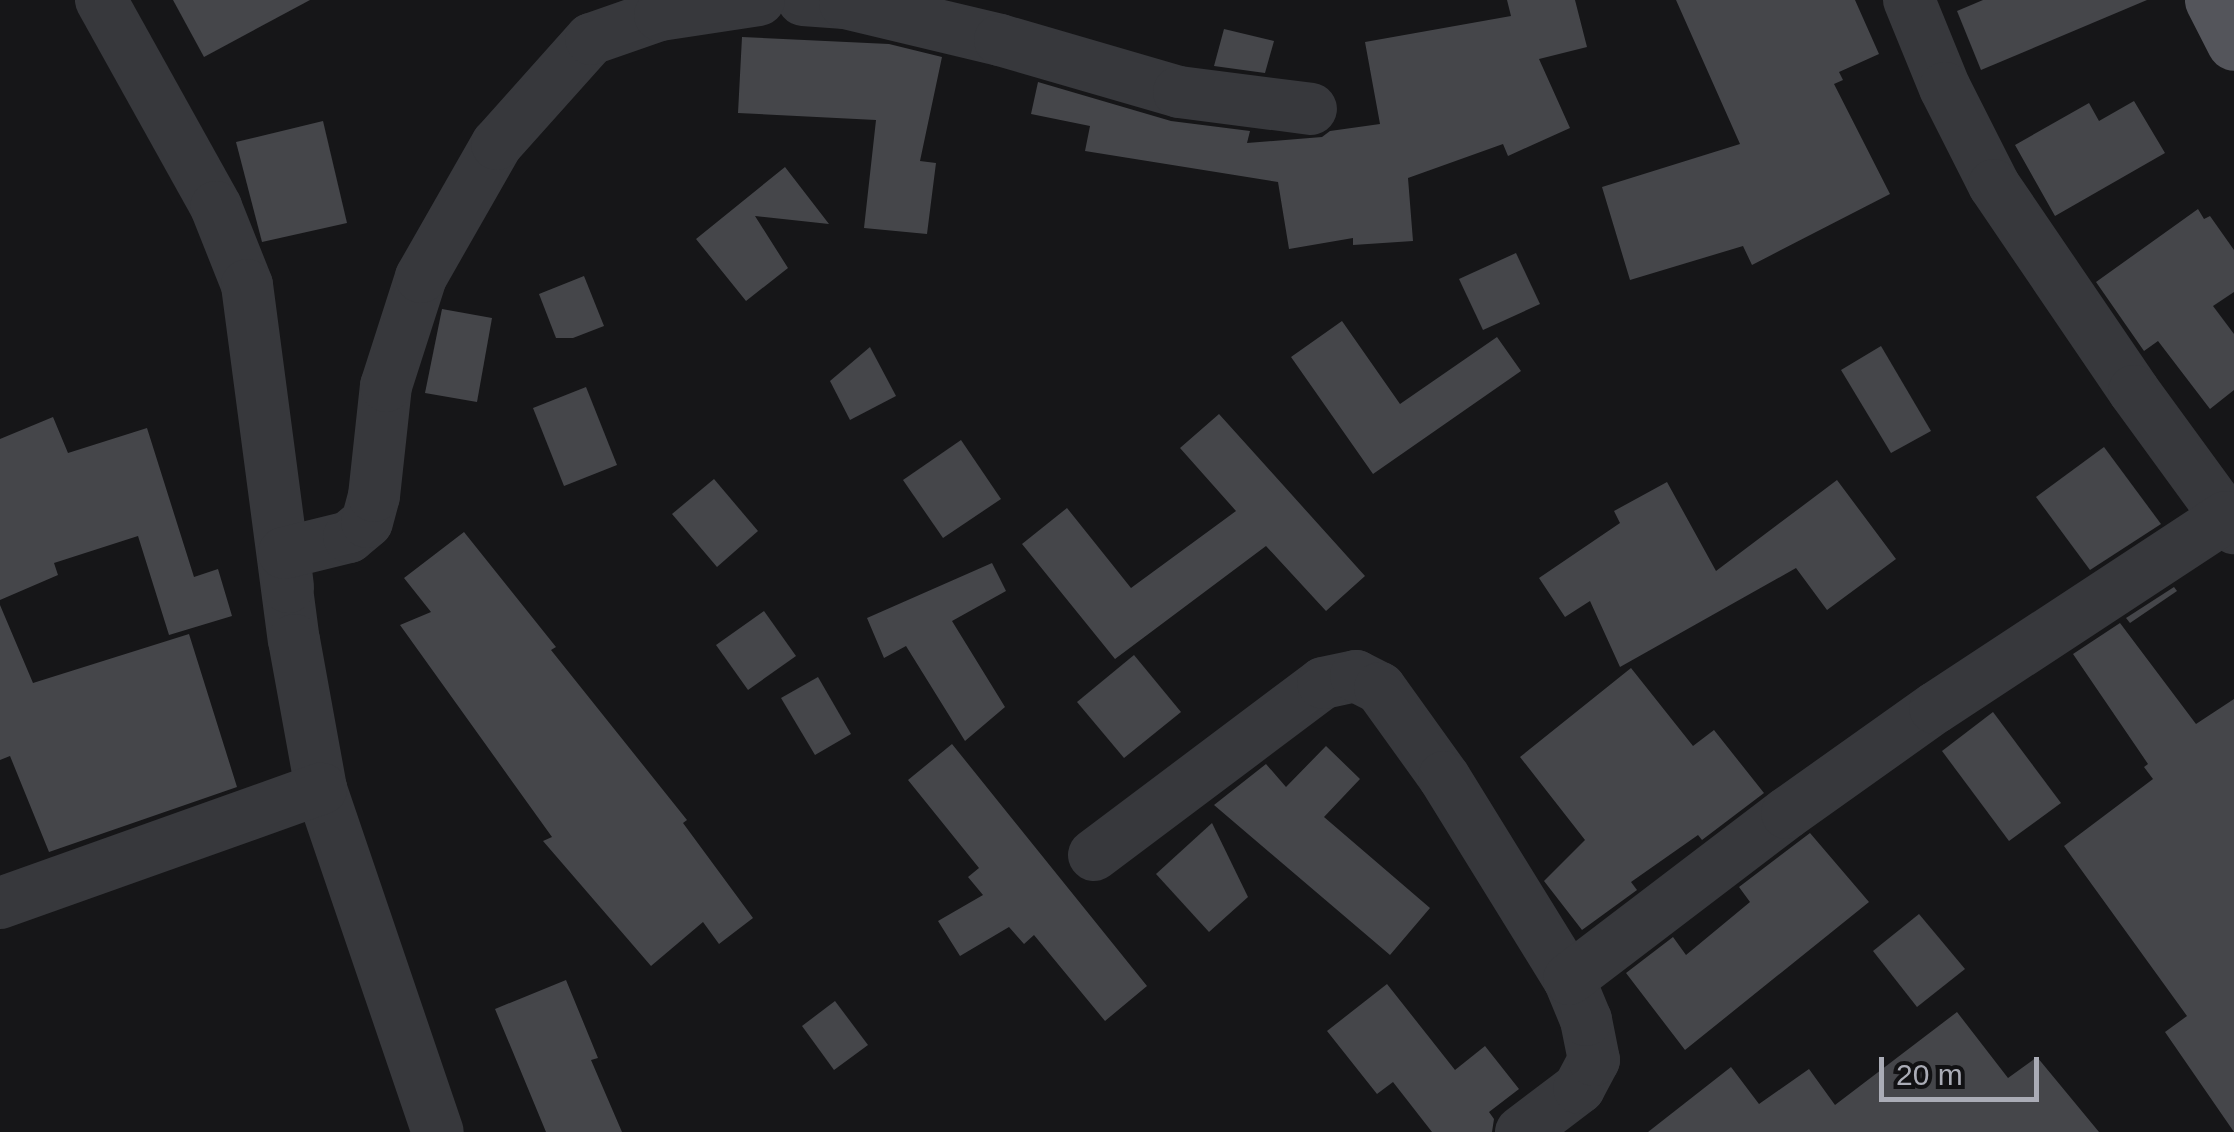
<!DOCTYPE html>
<html>
<head>
<meta charset="utf-8">
<style>
	body { margin:0 }
	#map { position:relative; width:2234px; height:1132px; overflow:hidden; background:#161618; font-family:Arial,sans-serif }
	div>[style] { position:absolute }
	[style*='--x'] { left:calc(var(--x)*1px); top:calc(var(--y)*1px); width:calc(var(--w)*1px); rotate:calc(var(--a)*1deg) }
	.building>* { inset:0; background:#45464a }
	.minor>* { height:52px; margin:-26px; padding:0 26px; transform-origin:26px; border-radius:26px; background:#37383c }
	.major>* { height:55px; margin:-27.5px; padding:0 27.5px; transform-origin:27.5px; border-radius:27.5px; background:#54555b }
	span { translate:-50% -50%; white-space:nowrap; text-align:center; line-height:1.15; -webkit-text-stroke:9px #111113; paint-order:stroke }
	.scale { position:absolute; left:1879px; top:1057px; width:160px; height:45px; box-sizing:border-box; border:5px solid #aaacb6; border-top:0; padding-left:12px; font-size:30px; line-height:35px; white-space:nowrap; color:#aaacb6; -webkit-text-stroke:8px #111113; paint-order:stroke }
</style>
</head>
<body>
<div id="map">
	<div class="building">
		<i style="clip-path:polygon(173px 0,310px 0,204px 57px)"></i>
		<i style="clip-path:polygon(1507px 0,1575px 0,1587px 47px,1539px 59px,1570px 128px,1508px 156px,1503px 144px,1408px 178px,1413px 241px,1353px 245px,1353px 238px,1289px 249px,1278px 182px,1085px 151px,1090px 126px,1031px 114px,1038px 82px,1171px 121px,1250px 131px,1247px 143px,1322px 137px,1330px 131px,1380px 124px,1365px 42px,1511px 16px)"></i>
		<i style="clip-path:polygon(1676px 0,1855px 0,1879px 54px,1839px 72px,1843px 80px,1834px 84px,1890px 194px,1752px 265px,1743px 246px,1630px 280px,1602px 187px,1740px 144px)"></i>
		<i style="clip-path:polygon(1983px 0,2147px 0,1981px 70px,1957px 11px)"></i>
		<i style="clip-path:polygon(1224px 29px,1274px 41px,1265px 73px,1214px 66px)"></i>
		<i style="clip-path:polygon(742px 37px,889px 44px,942px 57px,920px 161px,936px 163px,927px 234px,864px 228px,876px 120px,738px 113px)"></i>
		<i style="clip-path:polygon(2134px 101px,2165px 153px,2055px 216px,2015px 145px,2089px 103px,2099px 121px)"></i>
		<i style="clip-path:polygon(323px 121px,347px 223px,262px 242px,236px 142px)"></i>
		<i style="clip-path:polygon(785px 167px,829px 224px,755px 216px,788px 268px,746px 301px,696px 239px)"></i>
		<i style="clip-path:polygon(2198px 209px,2204px 219px,2210px 216px,2234px 250px,2234px 292px,2213px 306px,2234px 334px,2234px 390px,2210px 409px,2158px 341px,2144px 351px,2096px 282px)"></i>
		<i style="clip-path:polygon(1516px 253px,1540px 304px,1483px 330px,1459px 279px)"></i>
		<i style="clip-path:polygon(584px 276px,604px 326px,573px 338px,556px 338px,539px 294px)"></i>
		<i style="clip-path:polygon(442px 309px,492px 318px,477px 402px,425px 393px)"></i>
		<i style="clip-path:polygon(1342px 321px,1400px 404px,1497px 337px,1521px 371px,1373px 474px,1291px 357px)"></i>
		<i style="clip-path:polygon(1881px 346px,1931px 431px,1891px 453px,1841px 370px)"></i>
		<i style="clip-path:polygon(870px 347px,896px 396px,850px 420px,830px 381px)"></i>
		<i style="clip-path:polygon(586px 387px,617px 465px,564px 486px,533px 408px)"></i>
		<i style="clip-path:polygon(1219px 414px,1365px 576px,1326px 611px,1266px 546px,1115px 659px,1022px 544px,1067px 508px,1131px 588px,1236px 511px,1180px 448px)"></i>
		<i style="clip-path:polygon(53px 417px,68px 453px,147px 428px,194px 577px,218px 569px,232px 616px,169px 635px,138px 536px,54px 563px,58px 575px,0 600px,0 439px)"></i>
		<i style="clip-path:polygon(961px 440px,1001px 499px,943px 538px,903px 480px)"></i>
		<i style="clip-path:polygon(2104px 447px,2161px 524px,2090px 570px,2036px 497px)"></i>
		<i style="clip-path:polygon(714px 479px,758px 531px,717px 567px,672px 514px)"></i>
		<i style="clip-path:polygon(1837px 480px,1896px 559px,1827px 610px,1796px 568px,1620px 667px,1590px 601px,1565px 617px,1539px 578px,1620px 523px,1614px 511px,1667px 482px,1716px 571px)"></i>
		<i style="clip-path:polygon(464px 532px,556px 647px,551px 650px,687px 820px,683px 823px,753px 918px,719px 944px,703px 922px,651px 966px,543px 841px,552px 837px,400px 625px,431px 612px,404px 578px)"></i>
		<i style="clip-path:polygon(992px 563px,1006px 591px,952px 621px,1005px 707px,965px 741px,906px 646px,884px 658px,867px 618px)"></i>
		<i style="clip-path:polygon(2174px 587px,2177px 591px,2130px 623px,2126px 618px)"></i>
		<i style="clip-path:polygon(0 605px,33px 683px,189px 634px,237px 787px,49px 852px,10px 756px,0 760px)"></i>
		<i style="clip-path:polygon(764px 611px,796px 656px,748px 690px,716px 645px)"></i>
		<i style="clip-path:polygon(2120px 623px,2196px 724px,2234px 699px,2234px 1132px,2165px 1032px,2187px 1016px,2064px 846px,2153px 779px,2144px 767px,2148px 764px,2073px 654px)"></i>
		<i style="clip-path:polygon(1134px 655px,1181px 712px,1124px 758px,1077px 702px)"></i>
		<i style="clip-path:polygon(1631px 668px,1693px 746px,1714px 730px,1764px 793px,1702px 840px,1698px 835px,1631px 882px,1637px 890px,1582px 930px,1544px 881px,1585px 840px,1520px 757px)"></i>
		<i style="clip-path:polygon(818px 677px,851px 734px,815px 755px,781px 698px)"></i>
		<i style="clip-path:polygon(1993px 712px,2061px 803px,2009px 841px,1942px 751px)"></i>
		<i style="clip-path:polygon(952px 744px,1147px 986px,1105px 1021px,1034px 935px,1024px 944px,1009px 927px,960px 956px,938px 921px,983px 895px,968px 877px,979px 868px,908px 780px)"></i>
		<i style="clip-path:polygon(1326px 746px,1360px 779px,1324px 817px,1430px 908px,1390px 955px,1214px 805px,1266px 764px,1286px 787px)"></i>
		<i style="clip-path:polygon(1212px 823px,1248px 897px,1209px 932px,1156px 874px)"></i>
		<i style="clip-path:polygon(1810px 833px,1869px 902px,1685px 1050px,1626px 973px,1673px 937px,1686px 955px,1750px 902px,1739px 887px)"></i>
		<i style="clip-path:polygon(1919px 914px,1965px 969px,1917px 1007px,1873px 951px)"></i>
		<i style="clip-path:polygon(566px 980px,598px 1058px,591px 1060px,622px 1132px,546px 1132px,495px 1009px)"></i>
		<i style="clip-path:polygon(1387px 984px,1455px 1070px,1485px 1046px,1519px 1089px,1489px 1112px,1494px 1119px,1492px 1132px,1432px 1132px,1393px 1082px,1377px 1094px,1327px 1031px)"></i>
		<i style="clip-path:polygon(835px 1001px,868px 1045px,834px 1070px,802px 1026px)"></i>
		<i style="clip-path:polygon(1957px 1012px,2008px 1078px,2037px 1057px,2099px 1132px,1648px 1132px,1731px 1067px,1759px 1104px,1809px 1069px,1835px 1105px)"></i>
	</div>
	<div class="minor">
		<i style="--x:101;--y:0;--w:237;--a:60.9"></i>
		<i style="--x:216;--y:207;--w:84;--a:68.3"></i>
		<i style="--x:247;--y:285;--w:358;--a:82.5"></i>
		<i style="--x:294;--y:640;--w:151;--a:79.7"></i>
		<i style="--x:321;--y:789;--w:362;--a:71.2"></i>
		<i style="--x:803;--y:0;--w:42;--a:4.1"></i>
		<i style="--x:845;--y:3;--w:159;--a:13.4"></i>
		<i style="--x:1000;--y:40;--w:186;--a:16.2"></i>
		<i style="--x:1179;--y:92;--w:133;--a:7.3"></i>
		<i style="--x:1909;--y:0;--w:95;--a:67.8"></i>
		<i style="--x:1945;--y:88;--w:109;--a:63.2"></i>
		<i style="--x:1994;--y:185;--w:249;--a:55.8"></i>
		<i style="--x:2134;--y:391;--w:170;--a:53.9"></i>
		<i style="--x:288;--y:587;--w:34;--a:-97"></i>
		<i style="--x:284;--y:553;--w:67;--a:-13.8"></i>
		<i style="--x:349;--y:537;--w:23;--a:-40"></i>
		<i style="--x:367;--y:522;--w:27;--a:-75"></i>
		<i style="--x:374;--y:496;--w:111;--a:-83.8"></i>
		<i style="--x:386;--y:386;--w:114;--a:-72.2"></i>
		<i style="--x:421;--y:277;--w:153;--a:-60.3"></i>
		<i style="--x:497;--y:144;--w:141;--a:-48.2"></i>
		<i style="--x:591;--y:39;--w:73;--a:-19.2"></i>
		<i style="--x:660;--y:15;--w:100;--a:-8.6"></i>
		<i style="--x:1094;--y:855;--w:286;--a:-36.9"></i>
		<i style="--x:1323;--y:683;--w:34;--a:-12"></i>
		<i style="--x:1356;--y:676;--w:27;--a:27"></i>
		<i style="--x:1380;--y:688;--w:110;--a:54.3"></i>
		<i style="--x:1444;--y:777;--w:238;--a:58.3"></i>
		<i style="--x:0;--y:903;--w:341;--a:-19.6"></i>
		<i style="--x:1521;--y:1132;--w:73;--a:-37.2"></i>
		<i style="--x:1579;--y:1088;--w:32;--a:-62"></i>
		<i style="--x:1594;--y:1060;--w:41;--a:-101.3"></i>
		<i style="--x:1586;--y:1020;--w:44;--a:-112.5"></i>
		<i style="--x:1569;--y:979;--w:274;--a:-37.3"></i>
		<i style="--x:1787;--y:813;--w:181;--a:-35.4"></i>
		<i style="--x:1935;--y:708;--w:348;--a:-33.3"></i>
	</div>
	<div class="major">
		<i style="--x:2212;--y:0;--w:48;--a:62.9"></i>
	</div>
	<div class="scale">20 m</div>
</div>
</body>
</html>
